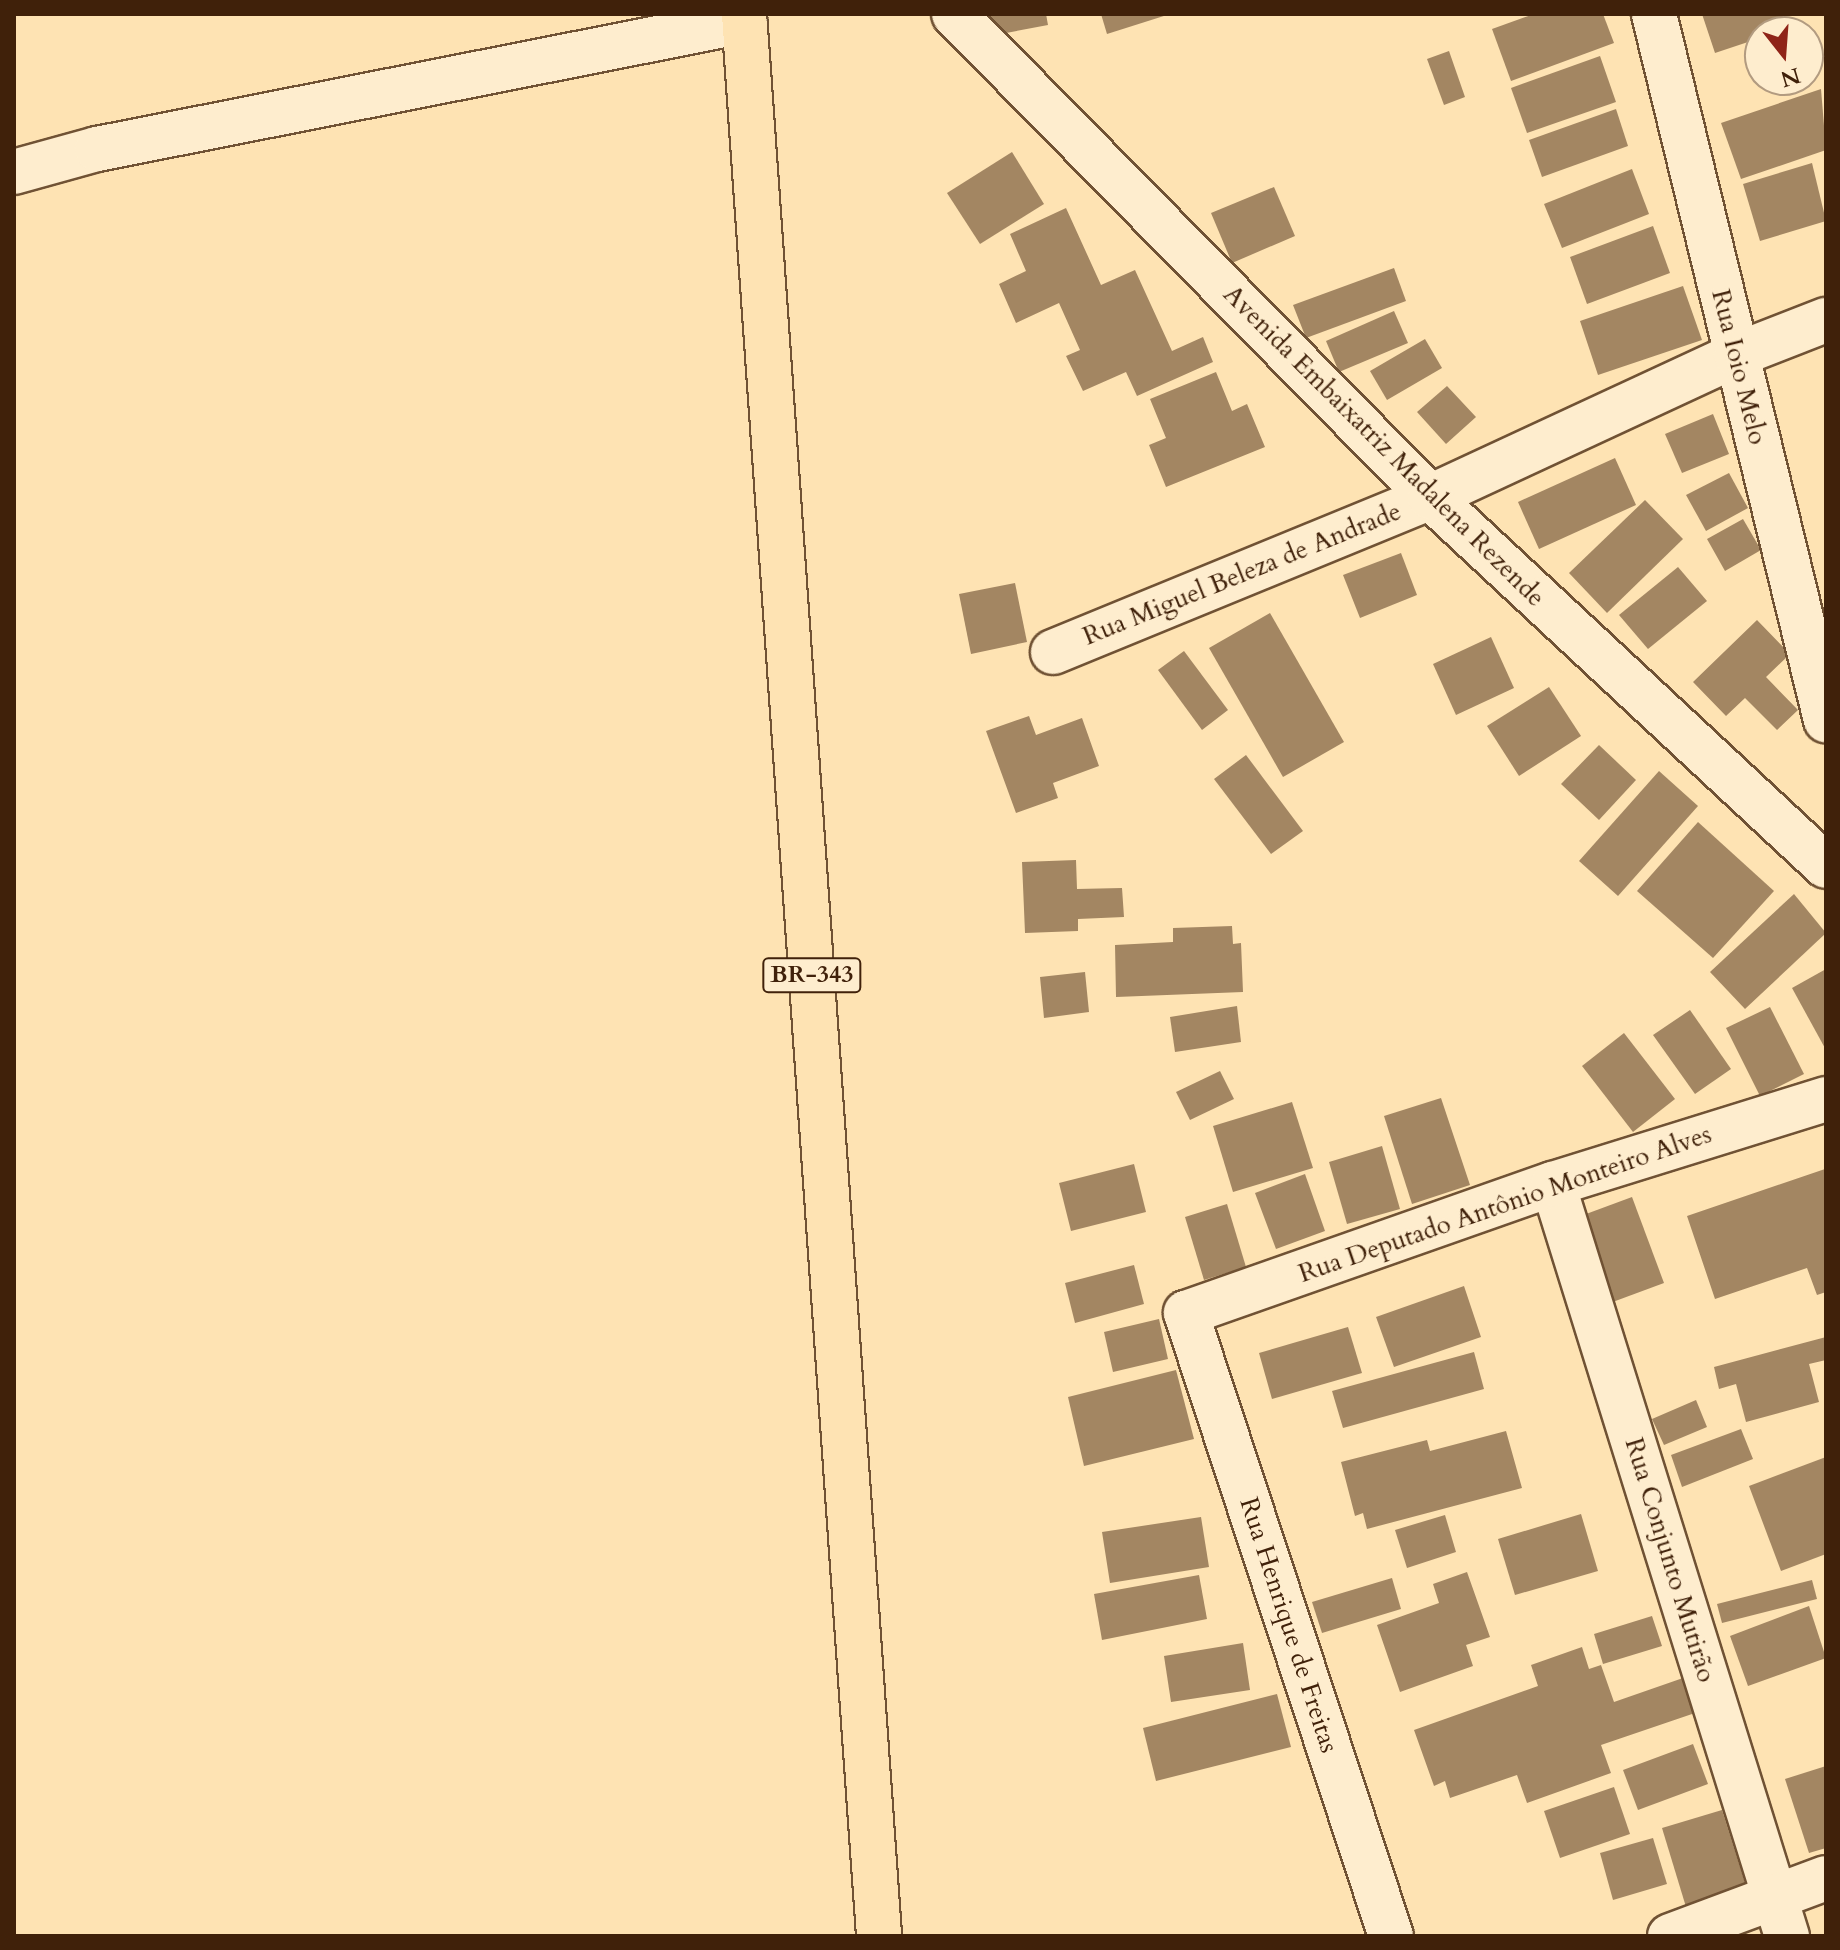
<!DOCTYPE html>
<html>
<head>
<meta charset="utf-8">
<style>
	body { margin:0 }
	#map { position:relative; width:1840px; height:1950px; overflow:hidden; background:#fee3b3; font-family:Cardo,serif }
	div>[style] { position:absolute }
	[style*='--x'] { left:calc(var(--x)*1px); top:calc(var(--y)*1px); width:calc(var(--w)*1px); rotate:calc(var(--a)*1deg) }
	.building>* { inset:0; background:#a38662 }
	.roads { filter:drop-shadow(2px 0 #705234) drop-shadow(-2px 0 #705234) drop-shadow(0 2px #705234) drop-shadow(0 -2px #705234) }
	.minor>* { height:44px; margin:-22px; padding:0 22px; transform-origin:22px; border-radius:22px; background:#feedce }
	.trunk>* { height:44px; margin:-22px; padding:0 22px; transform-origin:22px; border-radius:22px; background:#fee3b3 }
	span { translate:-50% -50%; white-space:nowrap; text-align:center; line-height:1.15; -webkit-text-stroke:6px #feedce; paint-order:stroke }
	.shield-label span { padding:2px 6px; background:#feedce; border:2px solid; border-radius:6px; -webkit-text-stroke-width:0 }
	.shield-label { font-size:24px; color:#40210a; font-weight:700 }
	.street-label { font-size:26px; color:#40210a }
	.frame { position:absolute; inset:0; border:16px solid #40210a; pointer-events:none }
	.north { position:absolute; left:1744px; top:16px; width:80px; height:80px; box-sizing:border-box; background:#feedce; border:2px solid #b29b80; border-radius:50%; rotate:163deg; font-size:22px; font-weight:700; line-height:32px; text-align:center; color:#40210a }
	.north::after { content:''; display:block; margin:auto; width:28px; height:36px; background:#8f2418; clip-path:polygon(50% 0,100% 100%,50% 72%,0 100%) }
</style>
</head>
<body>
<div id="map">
	<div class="building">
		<i style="clip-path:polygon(975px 14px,1046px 14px,1048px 25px,980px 38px)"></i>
		<i style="clip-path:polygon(1101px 14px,1167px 14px,1167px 15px,1107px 34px)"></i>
		<i style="clip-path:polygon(1534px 14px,1603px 14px,1614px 43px,1511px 81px,1492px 29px)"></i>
		<i style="clip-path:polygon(1702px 14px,1782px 14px,1787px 28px,1760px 32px,1760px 38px,1715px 53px)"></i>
		<i style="clip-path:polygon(1449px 51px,1465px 97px,1444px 105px,1427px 59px)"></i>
		<i style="clip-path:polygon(1600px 56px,1616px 102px,1527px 133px,1511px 88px)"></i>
		<i style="clip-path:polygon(1821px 89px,1826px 150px,1741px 179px,1721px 123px)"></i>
		<i style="clip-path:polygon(1616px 109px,1628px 146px,1542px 177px,1529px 140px)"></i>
		<i style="clip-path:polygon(1012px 152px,1044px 204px,980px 244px,947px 193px)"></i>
		<i style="clip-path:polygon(1812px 163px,1826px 221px,1760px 241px,1743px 184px)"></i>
		<i style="clip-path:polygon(1632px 169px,1649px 214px,1562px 248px,1544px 204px)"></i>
		<i style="clip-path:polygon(1274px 187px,1295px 236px,1232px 263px,1211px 213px)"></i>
		<i style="clip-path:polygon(1066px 208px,1101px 285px,1135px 270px,1172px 351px,1203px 337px,1213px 362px,1137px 396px,1126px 372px,1083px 391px,1066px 356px,1080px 350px,1059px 303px,1016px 323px,999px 284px,1026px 271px,1010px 234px)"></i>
		<i style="clip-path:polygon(1653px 226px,1670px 273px,1587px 304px,1570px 257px)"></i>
		<i style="clip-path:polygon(1394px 268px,1406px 301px,1306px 338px,1293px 305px)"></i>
		<i style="clip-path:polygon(1683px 286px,1702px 340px,1598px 375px,1580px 321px)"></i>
		<i style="clip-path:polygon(1394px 311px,1408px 343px,1339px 372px,1326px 341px)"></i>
		<i style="clip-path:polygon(1425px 339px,1442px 368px,1387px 400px,1370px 371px)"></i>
		<i style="clip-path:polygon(1216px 372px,1232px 411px,1247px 404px,1265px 447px,1166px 487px,1149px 445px,1166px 438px,1150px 399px)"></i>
		<i style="clip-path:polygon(1447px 386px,1476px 417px,1446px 444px,1417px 412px)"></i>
		<i style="clip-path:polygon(1713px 414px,1729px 454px,1682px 473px,1665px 434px)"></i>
		<i style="clip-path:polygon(1615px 458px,1636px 505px,1539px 549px,1518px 502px)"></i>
		<i style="clip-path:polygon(1729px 473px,1748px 508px,1706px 531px,1686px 495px)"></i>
		<i style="clip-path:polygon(1645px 500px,1683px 539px,1607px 613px,1569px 573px)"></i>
		<i style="clip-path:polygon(1743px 519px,1761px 550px,1725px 571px,1707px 539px)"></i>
		<i style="clip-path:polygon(1401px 553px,1417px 595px,1360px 618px,1343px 575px)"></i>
		<i style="clip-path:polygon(1678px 567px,1707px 601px,1648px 649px,1619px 615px)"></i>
		<i style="clip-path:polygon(1015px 583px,1027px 642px,971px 654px,959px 594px)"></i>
		<i style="clip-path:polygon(1270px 613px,1344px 742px,1283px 777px,1209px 648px)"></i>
		<i style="clip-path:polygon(1757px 620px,1790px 654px,1766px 677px,1798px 710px,1777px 730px,1745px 698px,1726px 716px,1693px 682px)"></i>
		<i style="clip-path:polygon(1491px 637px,1514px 688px,1456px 715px,1433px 664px)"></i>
		<i style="clip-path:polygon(1184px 651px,1228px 710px,1202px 730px,1158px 670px)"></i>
		<i style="clip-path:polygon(1549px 687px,1581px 736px,1519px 776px,1487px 726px)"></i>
		<i style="clip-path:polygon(1029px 716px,1036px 735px,1082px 718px,1099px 766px,1053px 783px,1058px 798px,1016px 813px,986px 731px)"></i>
		<i style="clip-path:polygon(1599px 745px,1636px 780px,1599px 820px,1561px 784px)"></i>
		<i style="clip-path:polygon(1246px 755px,1303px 831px,1271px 854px,1214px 779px)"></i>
		<i style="clip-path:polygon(1659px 771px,1698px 806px,1618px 896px,1579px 861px)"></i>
		<i style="clip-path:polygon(1698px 822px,1774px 891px,1713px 958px,1637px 891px)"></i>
		<i style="clip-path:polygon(1076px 860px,1077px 889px,1122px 888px,1124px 917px,1078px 919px,1078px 931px,1025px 933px,1022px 862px)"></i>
		<i style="clip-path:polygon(1794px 894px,1826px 933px,1745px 1009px,1710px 972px)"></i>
		<i style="clip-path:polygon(1232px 926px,1233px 944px,1241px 943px,1243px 992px,1116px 997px,1115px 945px,1173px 942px,1173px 928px)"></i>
		<i style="clip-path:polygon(1826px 969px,1826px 1050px,1792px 988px)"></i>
		<i style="clip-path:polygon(1085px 972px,1089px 1012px,1044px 1018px,1040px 977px)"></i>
		<i style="clip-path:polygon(1237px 1006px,1241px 1042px,1175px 1052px,1170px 1017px)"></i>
		<i style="clip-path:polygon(1770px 1007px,1804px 1074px,1760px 1096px,1726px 1028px)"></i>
		<i style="clip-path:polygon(1690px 1010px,1731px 1069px,1695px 1094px,1653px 1035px)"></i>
		<i style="clip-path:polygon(1624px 1033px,1675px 1099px,1633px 1132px,1582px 1066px)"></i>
		<i style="clip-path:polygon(1220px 1071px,1234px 1099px,1190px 1120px,1176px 1092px)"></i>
		<i style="clip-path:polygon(1441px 1098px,1470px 1185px,1412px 1204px,1384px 1116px)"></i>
		<i style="clip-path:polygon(1292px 1102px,1313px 1168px,1233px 1192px,1213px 1126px)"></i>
		<i style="clip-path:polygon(1382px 1146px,1400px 1209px,1347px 1224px,1329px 1162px)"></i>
		<i style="clip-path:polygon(1134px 1164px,1146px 1212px,1071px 1231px,1059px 1183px)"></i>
		<i style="clip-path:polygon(1825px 1169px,1826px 1292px,1817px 1295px,1807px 1268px,1715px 1299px,1687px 1216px)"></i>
		<i style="clip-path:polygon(1305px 1174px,1325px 1231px,1276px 1249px,1255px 1193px)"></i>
		<i style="clip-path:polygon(1632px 1197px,1664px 1283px,1610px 1303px,1578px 1217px)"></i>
		<i style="clip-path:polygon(1227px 1204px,1246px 1267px,1204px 1280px,1185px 1217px)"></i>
		<i style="clip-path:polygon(1134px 1265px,1144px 1304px,1075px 1323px,1065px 1283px)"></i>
		<i style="clip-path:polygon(1464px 1286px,1481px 1337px,1394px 1367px,1376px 1317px)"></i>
		<i style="clip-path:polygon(1159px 1319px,1168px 1359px,1113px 1372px,1104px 1332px)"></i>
		<i style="clip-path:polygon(1348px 1327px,1362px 1373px,1272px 1399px,1259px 1353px)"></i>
		<i style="clip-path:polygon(1826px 1337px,1826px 1360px,1809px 1364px,1819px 1402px,1746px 1422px,1736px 1384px,1719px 1389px,1714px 1367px)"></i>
		<i style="clip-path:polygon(1474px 1352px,1484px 1389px,1343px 1428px,1332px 1391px)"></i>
		<i style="clip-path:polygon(1176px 1370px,1194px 1439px,1084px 1466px,1068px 1397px)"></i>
		<i style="clip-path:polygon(1696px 1400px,1707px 1427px,1664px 1445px,1652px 1419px)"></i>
		<i style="clip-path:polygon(1741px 1429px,1753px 1459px,1682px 1487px,1671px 1455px)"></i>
		<i style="clip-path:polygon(1506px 1431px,1522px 1488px,1367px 1529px,1363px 1513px,1355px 1516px,1341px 1462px,1427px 1440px,1430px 1451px)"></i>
		<i style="clip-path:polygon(1826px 1457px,1826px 1554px,1781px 1571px,1749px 1486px)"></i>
		<i style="clip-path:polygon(1581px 1514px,1598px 1571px,1515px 1595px,1498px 1539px)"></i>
		<i style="clip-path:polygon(1445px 1515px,1456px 1552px,1407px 1568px,1395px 1530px)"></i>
		<i style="clip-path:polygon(1201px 1517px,1209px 1567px,1110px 1583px,1102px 1532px)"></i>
		<i style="clip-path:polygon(1467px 1572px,1490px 1637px,1466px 1645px,1473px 1666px,1400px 1692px,1377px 1625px,1439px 1603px,1433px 1584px)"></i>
		<i style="clip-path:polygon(1199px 1575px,1207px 1619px,1102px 1640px,1094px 1594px)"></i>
		<i style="clip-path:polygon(1392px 1578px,1401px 1609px,1322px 1633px,1312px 1602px)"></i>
		<i style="clip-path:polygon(1812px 1580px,1817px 1599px,1722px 1623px,1717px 1604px)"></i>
		<i style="clip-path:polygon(1809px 1606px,1826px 1658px,1748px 1686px,1730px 1636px)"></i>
		<i style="clip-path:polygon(1652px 1616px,1662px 1646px,1603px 1664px,1594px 1634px)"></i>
		<i style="clip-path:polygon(1243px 1643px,1250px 1690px,1171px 1702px,1164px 1656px)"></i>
		<i style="clip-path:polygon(1582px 1647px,1589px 1669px,1601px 1665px,1614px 1702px,1683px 1678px,1695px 1713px,1601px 1745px,1611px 1773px,1527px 1803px,1517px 1775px,1450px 1798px,1445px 1781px,1434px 1786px,1414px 1730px,1538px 1686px,1531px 1665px)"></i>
		<i style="clip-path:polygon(1277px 1694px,1291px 1747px,1156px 1781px,1143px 1728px)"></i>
		<i style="clip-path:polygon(1693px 1744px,1708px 1784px,1638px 1810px,1623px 1770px)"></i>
		<i style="clip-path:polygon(1826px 1766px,1826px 1848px,1809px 1853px,1785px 1779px)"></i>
		<i style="clip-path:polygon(1614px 1787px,1630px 1834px,1560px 1858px,1544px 1811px)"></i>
		<i style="clip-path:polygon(1722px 1810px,1747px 1889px,1686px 1907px,1662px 1828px)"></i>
		<i style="clip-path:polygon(1653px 1838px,1667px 1884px,1613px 1900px,1600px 1853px)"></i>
	</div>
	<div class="roads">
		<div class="minor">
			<i style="--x:954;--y:14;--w:678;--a:45.42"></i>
			<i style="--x:1430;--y:497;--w:541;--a:42.98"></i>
			<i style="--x:1654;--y:14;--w:727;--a:76.31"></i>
			<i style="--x:14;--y:172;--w:86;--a:-15.5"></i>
			<i style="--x:97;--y:149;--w:660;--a:-11.19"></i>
			<i style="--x:1053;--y:652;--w:408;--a:-22.3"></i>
			<i style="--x:1430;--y:497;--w:337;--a:-24.9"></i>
			<i style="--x:1736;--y:355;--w:97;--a:-21.3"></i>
			<i style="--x:1553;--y:1184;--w:788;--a:72.72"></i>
			<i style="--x:1391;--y:1936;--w:656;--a:-108.21"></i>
			<i style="--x:1186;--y:1313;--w:389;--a:-19.4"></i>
			<i style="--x:1553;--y:1184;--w:286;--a:-17.3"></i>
			<i style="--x:1670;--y:1936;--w:166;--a:-20.4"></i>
		</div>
		<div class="trunk">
			<i style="--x:744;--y:14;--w:1927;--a:85.98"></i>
		</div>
	</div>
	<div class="shield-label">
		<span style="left:812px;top:975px">BR-343</span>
	</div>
	<div class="street-label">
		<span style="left:1739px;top:367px;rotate:76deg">Rua Ioio Melo</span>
		<span style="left:1384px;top:446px;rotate:45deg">Avenida Embaixatriz Madalena Rezende</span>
		<span style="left:1242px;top:574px;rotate:-22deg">Rua Miguel Beleza de Andrade</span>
		<span style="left:1505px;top:1204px;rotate:-19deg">Rua Deputado Antônio Monteiro Alves</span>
		<span style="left:1670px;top:1560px;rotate:73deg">Rua Conjunto Mutirão</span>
		<span style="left:1289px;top:1625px;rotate:72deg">Rua Henrique de Freitas</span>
	</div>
	<div class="frame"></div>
	<div class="north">N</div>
</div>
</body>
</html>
